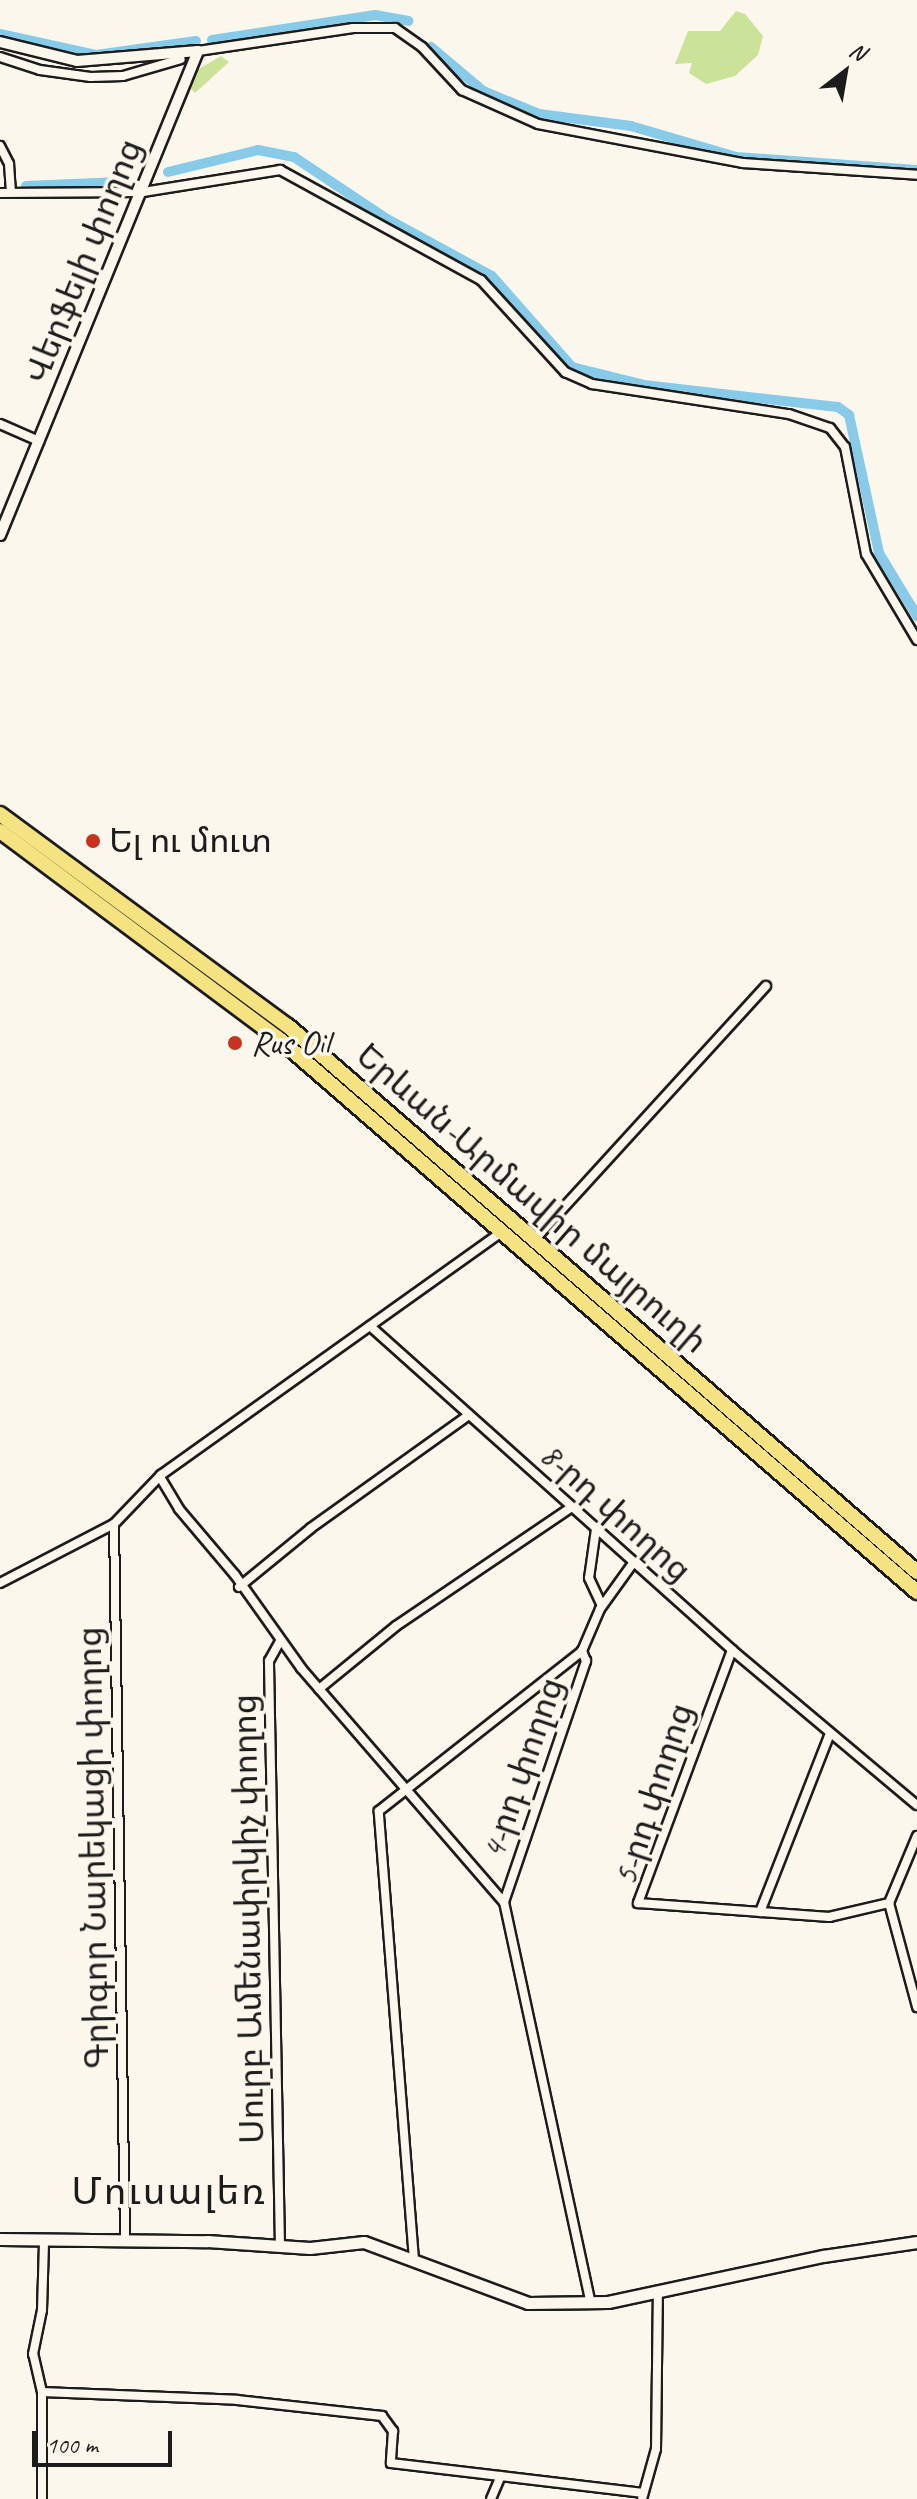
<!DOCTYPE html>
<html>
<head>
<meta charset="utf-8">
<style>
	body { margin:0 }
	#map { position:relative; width:917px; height:2499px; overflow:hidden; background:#fbf7ec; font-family:Caveat,"Noto Sans Armenian",sans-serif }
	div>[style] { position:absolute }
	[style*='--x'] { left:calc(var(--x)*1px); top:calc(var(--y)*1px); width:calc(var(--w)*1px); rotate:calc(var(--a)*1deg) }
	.green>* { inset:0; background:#cbe398 }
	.canal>* { height:10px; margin:-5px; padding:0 5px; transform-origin:5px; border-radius:5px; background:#88cbe9 }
	.roads { filter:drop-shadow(2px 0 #1c1c1c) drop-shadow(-2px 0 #1c1c1c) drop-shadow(0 2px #1c1c1c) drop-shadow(0 -2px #1c1c1c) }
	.minor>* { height:8px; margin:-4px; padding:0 4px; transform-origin:4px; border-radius:4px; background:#fbf7ec }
	.tertiary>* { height:10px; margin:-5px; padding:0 5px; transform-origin:5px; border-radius:5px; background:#fbf7ec }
	.secondary>* { height:11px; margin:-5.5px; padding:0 5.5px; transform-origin:5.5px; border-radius:5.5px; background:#fbf7ec }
	.trunk>* { height:14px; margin:-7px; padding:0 7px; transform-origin:7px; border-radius:7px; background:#f5e382 }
	.dots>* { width:22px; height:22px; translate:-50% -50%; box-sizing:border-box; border:4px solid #fbf7ec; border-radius:50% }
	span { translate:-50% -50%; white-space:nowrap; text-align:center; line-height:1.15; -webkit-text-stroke:7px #fbf7ec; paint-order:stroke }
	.street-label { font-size:34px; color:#1c1c1c }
	.poi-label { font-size:34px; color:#1c1c1c }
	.left { translate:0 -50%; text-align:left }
	.quarter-label { font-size:38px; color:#1c1c1c; letter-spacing:2px }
	.north { position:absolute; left:805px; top:32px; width:80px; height:80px; -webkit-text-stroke:6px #fbf7ec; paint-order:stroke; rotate:31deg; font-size:22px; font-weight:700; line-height:32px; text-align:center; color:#1c1c1c }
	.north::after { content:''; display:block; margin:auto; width:28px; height:36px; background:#1c1c1c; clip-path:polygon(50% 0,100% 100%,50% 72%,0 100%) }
	.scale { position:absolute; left:32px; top:2431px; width:140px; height:36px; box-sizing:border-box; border:4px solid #1c1c1c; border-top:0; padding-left:10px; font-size:24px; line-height:28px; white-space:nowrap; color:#1c1c1c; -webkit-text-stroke:6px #fbf7ec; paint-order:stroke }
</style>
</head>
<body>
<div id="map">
	<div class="green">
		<i style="clip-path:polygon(736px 11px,745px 14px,763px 36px,758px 55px,735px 76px,706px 84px,689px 73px,692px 63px,675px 64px,688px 31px,720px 31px)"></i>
		<i style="clip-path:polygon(221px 56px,229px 62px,195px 93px,191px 89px,197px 70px)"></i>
		<i style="clip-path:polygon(0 818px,307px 1049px,917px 1580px,917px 1585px,304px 1052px,0 825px)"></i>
	</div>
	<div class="canal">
		<i style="--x:0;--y:34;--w:98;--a:12.3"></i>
		<i style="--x:96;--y:55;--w:101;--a:-8"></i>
		<i style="--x:212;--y:40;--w:165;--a:-8.7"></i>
		<i style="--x:375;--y:15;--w:34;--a:10"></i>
		<i style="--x:431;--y:47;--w:68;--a:40.2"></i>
		<i style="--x:483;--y:91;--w:61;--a:22.3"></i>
		<i style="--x:539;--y:114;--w:93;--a:7.4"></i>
		<i style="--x:631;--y:126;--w:109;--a:16.4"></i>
		<i style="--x:736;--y:157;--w:181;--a:4.1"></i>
		<i style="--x:168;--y:172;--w:93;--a:-13.7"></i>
		<i style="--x:258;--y:150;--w:37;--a:11"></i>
		<i style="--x:294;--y:157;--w:112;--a:33.7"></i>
		<i style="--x:387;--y:219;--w:119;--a:28.5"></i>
		<i style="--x:492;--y:276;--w:121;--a:48.7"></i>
		<i style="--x:572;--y:367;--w:74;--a:14"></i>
		<i style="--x:644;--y:385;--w:195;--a:6.5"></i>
		<i style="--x:838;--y:407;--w:14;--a:36"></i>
		<i style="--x:849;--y:415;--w:141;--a:77.7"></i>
		<i style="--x:879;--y:553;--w:74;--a:58.9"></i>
		<i style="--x:26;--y:186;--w:94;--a:-2.4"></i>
	</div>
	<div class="roads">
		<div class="minor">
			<i style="--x:198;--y:51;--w:157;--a:-8.4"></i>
			<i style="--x:353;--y:28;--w:42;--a:0"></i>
			<i style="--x:395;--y:28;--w:33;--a:35"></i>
			<i style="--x:422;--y:47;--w:59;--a:47.1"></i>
			<i style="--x:462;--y:90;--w:83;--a:24.1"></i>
			<i style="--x:538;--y:124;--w:209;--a:10.8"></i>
			<i style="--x:743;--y:163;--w:174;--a:3.9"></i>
			<i style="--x:0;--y:57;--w:42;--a:18"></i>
			<i style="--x:40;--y:70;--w:51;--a:7.8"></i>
			<i style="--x:91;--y:77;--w:32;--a:-2"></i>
			<i style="--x:123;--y:76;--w:60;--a:-16.3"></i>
			<i style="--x:0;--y:146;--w:20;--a:63"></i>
			<i style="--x:9;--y:164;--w:28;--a:86"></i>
			<i style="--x:0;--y:193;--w:143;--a:-0.4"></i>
			<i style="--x:143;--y:192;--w:139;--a:-9.1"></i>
			<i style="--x:280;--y:170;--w:229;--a:28.7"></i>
			<i style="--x:481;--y:280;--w:125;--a:47.6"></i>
			<i style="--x:565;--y:372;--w:30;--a:24"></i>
			<i style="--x:592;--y:384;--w:199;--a:8.7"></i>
			<i style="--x:789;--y:414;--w:43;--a:18.9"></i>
			<i style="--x:830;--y:428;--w:24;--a:52"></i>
			<i style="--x:845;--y:447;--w:109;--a:78.9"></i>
			<i style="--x:866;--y:554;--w:100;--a:59.3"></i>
			<i style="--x:0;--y:424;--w:43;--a:23.6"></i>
			<i style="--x:534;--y:1240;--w:344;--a:-47.6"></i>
			<i style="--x:370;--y:1326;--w:486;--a:41.8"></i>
			<i style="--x:732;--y:1650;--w:241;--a:40"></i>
			<i style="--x:160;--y:1477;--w:37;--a:59"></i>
			<i style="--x:179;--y:1509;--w:87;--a:49.7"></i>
			<i style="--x:235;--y:1575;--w:114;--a:54.6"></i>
			<i style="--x:301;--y:1668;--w:310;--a:49.1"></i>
			<i style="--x:504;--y:1902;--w:410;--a:77.8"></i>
			<i style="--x:596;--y:1529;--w:49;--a:98.1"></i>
			<i style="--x:589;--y:1578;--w:29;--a:65"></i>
			<i style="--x:0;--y:1583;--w:128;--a:-27.4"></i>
			<i style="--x:239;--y:1587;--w:93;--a:-39.3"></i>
			<i style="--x:311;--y:1528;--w:194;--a:-35.6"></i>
			<i style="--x:732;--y:1650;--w:270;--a:110.4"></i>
			<i style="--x:638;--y:1903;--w:192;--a:4.2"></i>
			<i style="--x:829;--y:1917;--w:62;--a:-13.1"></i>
			<i style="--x:319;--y:1689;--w:99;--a:-39.3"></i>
			<i style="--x:396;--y:1626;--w:212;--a:-34.1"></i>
			<i style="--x:917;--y:1836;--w:73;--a:112.7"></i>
			<i style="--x:889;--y:1903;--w:108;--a:74.9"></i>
			<i style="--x:504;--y:1902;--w:255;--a:-71.2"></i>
			<i style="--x:586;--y:1661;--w:11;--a:-112"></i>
			<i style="--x:760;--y:1912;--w:192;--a:-68.6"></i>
			<i style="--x:125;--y:2239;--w:715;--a:-90.88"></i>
			<i style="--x:114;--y:1524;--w:68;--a:-46.2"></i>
			<i style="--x:161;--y:1475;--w:420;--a:-35.5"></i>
			<i style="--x:280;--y:2247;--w:586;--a:-91.08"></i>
			<i style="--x:269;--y:1661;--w:23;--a:-61"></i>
			<i style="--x:414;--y:2260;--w:450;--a:-94.5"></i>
			<i style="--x:379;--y:1811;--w:258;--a:-38.2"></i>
			<i style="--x:582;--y:1651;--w:46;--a:-66.8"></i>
			<i style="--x:600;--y:1609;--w:57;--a:-54.3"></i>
			<i style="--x:42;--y:2392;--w:195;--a:2.3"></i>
			<i style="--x:237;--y:2400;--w:146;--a:6.3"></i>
			<i style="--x:382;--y:2416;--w:19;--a:54"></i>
			<i style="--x:393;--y:2431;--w:32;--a:94"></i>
			<i style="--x:391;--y:2463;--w:252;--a:6.8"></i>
			<i style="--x:42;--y:2499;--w:107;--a:-90"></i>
			<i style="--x:42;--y:2392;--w:39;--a:-103"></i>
			<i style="--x:33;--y:2354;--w:45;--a:-78.4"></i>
			<i style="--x:42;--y:2310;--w:69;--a:-88.3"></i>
			<i style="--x:491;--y:2499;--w:25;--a:-67"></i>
			<i style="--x:642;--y:2499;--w:52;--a:-74.4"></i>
			<i style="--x:656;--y:2449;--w:157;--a:-89.3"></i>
		</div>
		<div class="tertiary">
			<i style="--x:0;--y:42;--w:79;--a:13.9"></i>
			<i style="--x:77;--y:61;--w:121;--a:-4.7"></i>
			<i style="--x:198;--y:51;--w:523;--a:112.25"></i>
		</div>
		<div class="secondary">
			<i style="--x:0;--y:2239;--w:207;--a:0.6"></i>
			<i style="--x:207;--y:2241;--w:103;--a:3.9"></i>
			<i style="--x:310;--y:2248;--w:54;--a:-6.3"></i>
			<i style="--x:364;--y:2242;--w:175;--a:20.4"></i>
			<i style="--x:528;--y:2303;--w:80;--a:-0.7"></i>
			<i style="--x:608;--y:2302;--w:220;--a:-12.1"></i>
			<i style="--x:823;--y:2256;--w:95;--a:-8.5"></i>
		</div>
		<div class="trunk">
			<i style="--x:0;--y:814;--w:358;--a:36.4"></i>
			<i style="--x:288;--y:1026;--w:833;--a:40.96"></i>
			<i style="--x:0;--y:831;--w:347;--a:36.7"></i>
			<i style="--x:278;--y:1038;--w:846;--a:40.92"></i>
		</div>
	</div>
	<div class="dots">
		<i style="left:93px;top:841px;background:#c8321e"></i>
		<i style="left:235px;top:1043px;background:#c8321e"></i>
	</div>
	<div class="street-label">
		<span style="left:83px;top:261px;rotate:-68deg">Վերֆելի փողոց</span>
		<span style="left:532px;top:1198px;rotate:41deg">Երևան-Արմավիր մայրուղի</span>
		<span style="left:616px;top:1512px;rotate:42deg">8-րդ փողոց</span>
		<span style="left:522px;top:1768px;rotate:-71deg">4-րդ փողոց</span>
		<span style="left:653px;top:1794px;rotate:-72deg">5-րդ փողոց</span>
		<span style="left:93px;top:1848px;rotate:-91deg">Գրիգոր Նարեկացի փողոց</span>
		<span style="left:248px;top:1919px;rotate:-91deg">Սուրբ Ամենափրկիչ փողոց</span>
	</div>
	<div class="poi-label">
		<span class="left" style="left:109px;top:841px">Ել ու մուտ</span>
		<span class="left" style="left:251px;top:1043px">Rus Oil</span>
	</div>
	<div class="quarter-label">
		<span style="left:169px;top:2192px">Մուսալեռ</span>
	</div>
	<div class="north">N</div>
	<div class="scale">100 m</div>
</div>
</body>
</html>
